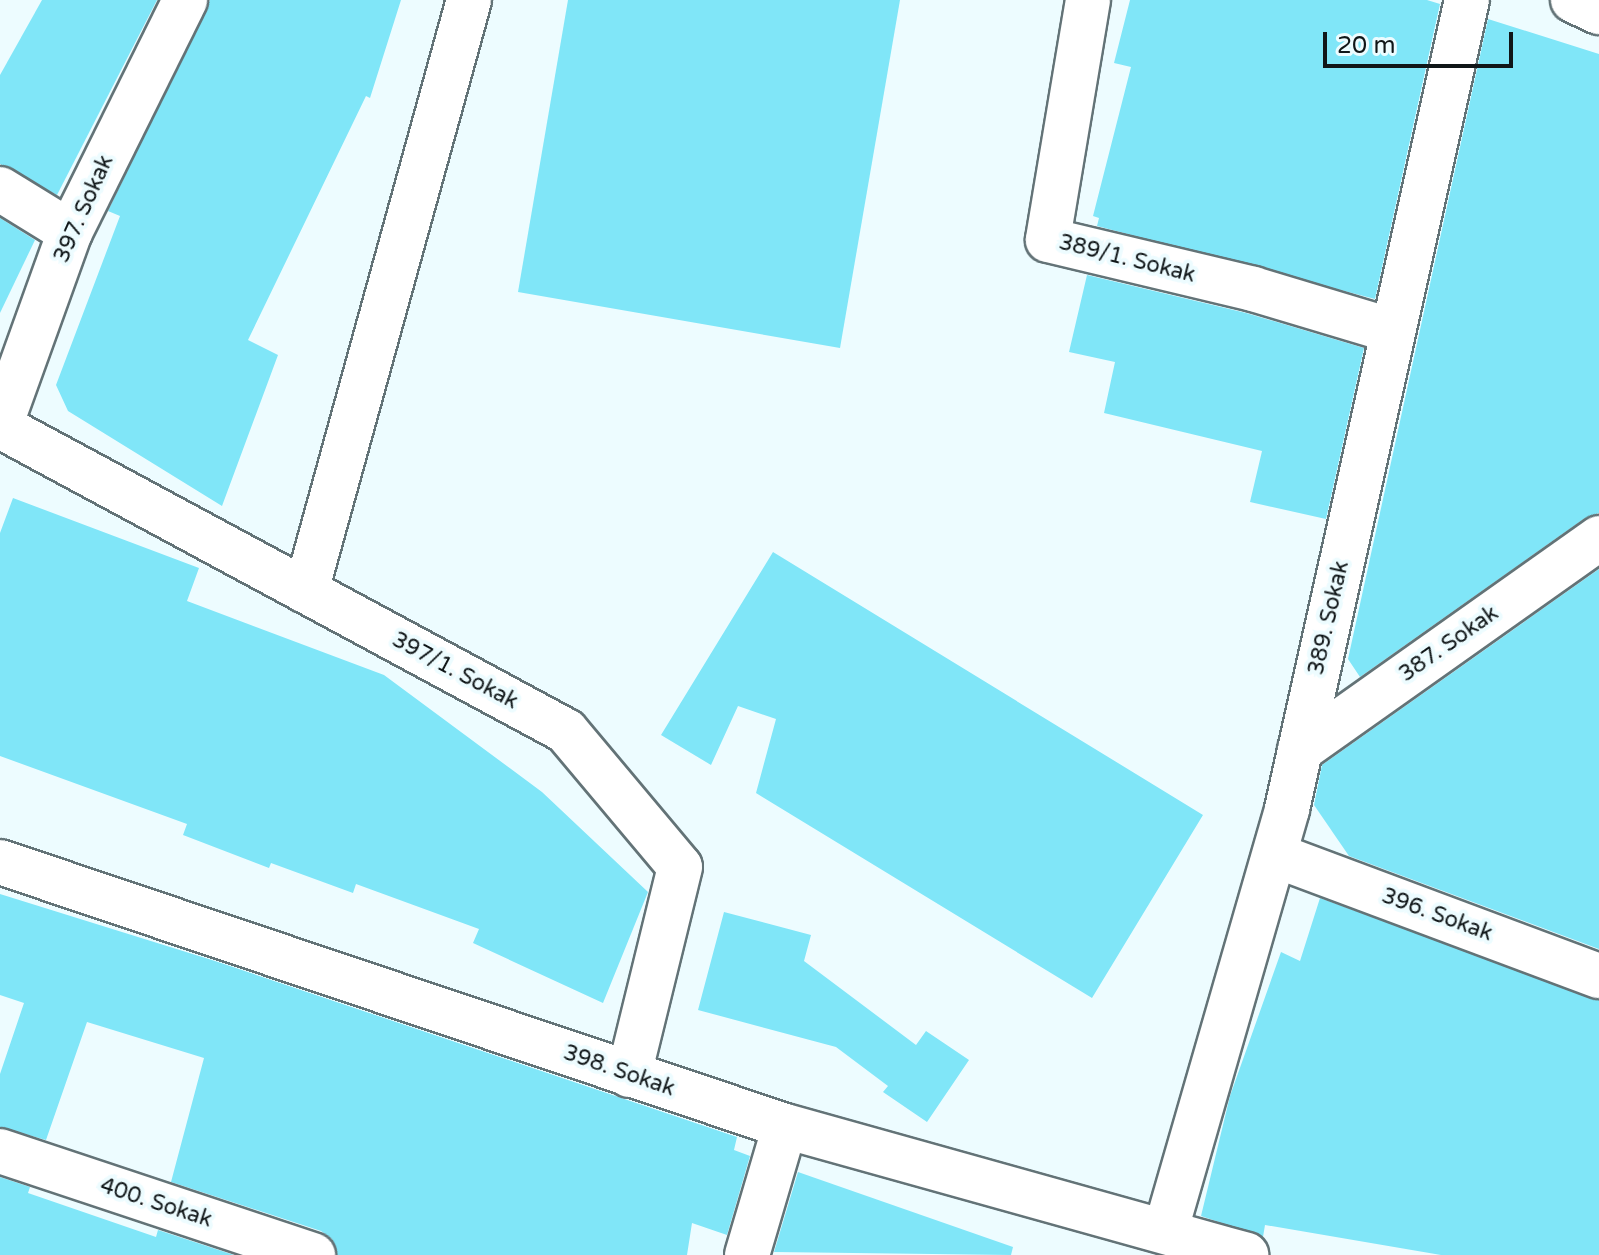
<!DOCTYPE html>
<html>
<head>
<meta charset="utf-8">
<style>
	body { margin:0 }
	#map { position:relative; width:1599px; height:1255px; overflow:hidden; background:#edfcff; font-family:"Varela Round",sans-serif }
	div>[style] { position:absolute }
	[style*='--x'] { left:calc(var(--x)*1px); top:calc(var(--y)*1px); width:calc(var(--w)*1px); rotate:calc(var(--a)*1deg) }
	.building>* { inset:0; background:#80e6f8 }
	.roads { filter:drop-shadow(2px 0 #637377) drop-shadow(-2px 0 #637377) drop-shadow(0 2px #637377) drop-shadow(0 -2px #637377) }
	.minor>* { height:44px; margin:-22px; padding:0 22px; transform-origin:22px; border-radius:22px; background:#fff }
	span { translate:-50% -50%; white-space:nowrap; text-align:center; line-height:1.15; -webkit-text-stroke:8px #edfcff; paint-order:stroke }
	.street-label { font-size:22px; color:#101618 }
	.scale { position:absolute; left:1323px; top:32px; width:190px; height:36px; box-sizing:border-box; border:4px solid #101618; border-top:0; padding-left:10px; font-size:24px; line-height:28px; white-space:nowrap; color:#101618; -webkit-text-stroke:6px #edfcff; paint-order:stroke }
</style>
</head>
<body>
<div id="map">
	<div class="building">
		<i style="clip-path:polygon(42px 0,157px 0,57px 195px,0 164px,0 75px)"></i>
		<i style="clip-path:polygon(210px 0,401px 0,370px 98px,366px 96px,248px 340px,278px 355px,222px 506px,68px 411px,56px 385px,120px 216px,108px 211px)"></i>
		<i style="clip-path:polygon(568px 0,900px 0,840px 348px,518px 292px)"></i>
		<i style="clip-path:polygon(1130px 0,1427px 0,1440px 4px,1375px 299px,1097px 226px,1099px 218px,1093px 216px,1131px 67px,1114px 63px)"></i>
		<i style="clip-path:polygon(1488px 19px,1599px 54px,1599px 513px,1585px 518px,1360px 677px,1348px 659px)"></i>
		<i style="clip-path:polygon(0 218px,35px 240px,0 313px)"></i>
		<i style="clip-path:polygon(1087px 275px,1246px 313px,1364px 348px,1326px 519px,1250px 502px,1262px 451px,1104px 413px,1115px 362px,1069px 352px)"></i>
		<i style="clip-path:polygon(13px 498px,199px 568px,187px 601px,384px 675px,542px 792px,648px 892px,603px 1003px,473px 943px,479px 929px,356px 884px,353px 893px,271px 863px,269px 868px,183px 835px,187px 824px,0 756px,0 533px)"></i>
		<i style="clip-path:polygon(773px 552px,1203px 815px,1092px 998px,756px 793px,776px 719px,738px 706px,711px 765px,661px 735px)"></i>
		<i style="clip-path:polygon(1599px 569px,1599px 949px,1349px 856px,1314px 805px,1322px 765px)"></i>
		<i style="clip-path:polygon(0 894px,215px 961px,737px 1137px,734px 1150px,750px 1156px,727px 1235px,692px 1223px,687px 1255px,337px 1255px,332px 1239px,321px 1231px,171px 1182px,204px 1058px,87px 1022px,46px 1140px,0 1127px,0 1074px,24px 1003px,0 995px)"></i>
		<i style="clip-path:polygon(1320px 898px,1599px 1000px,1599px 1255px,1441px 1255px,1265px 1225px,1263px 1237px,1201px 1216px,1230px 1096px,1281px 952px,1300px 961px)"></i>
		<i style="clip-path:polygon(724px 912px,811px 935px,804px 961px,916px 1045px,926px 1031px,969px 1060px,927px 1122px,883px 1092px,888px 1086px,836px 1047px,698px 1010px)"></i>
		<i style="clip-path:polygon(798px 1172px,1013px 1247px,1011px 1255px,774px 1252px)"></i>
		<i style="clip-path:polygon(0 1177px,30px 1187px,28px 1193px,156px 1237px,158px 1230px,234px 1255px,0 1255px)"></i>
	</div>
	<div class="roads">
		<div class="minor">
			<i style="--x:1088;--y:0;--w:243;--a:99.5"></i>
			<i style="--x:1048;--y:240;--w:211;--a:13.4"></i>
			<i style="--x:1253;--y:289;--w:146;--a:16.7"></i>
			<i style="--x:1573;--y:0;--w:29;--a:25"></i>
			<i style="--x:0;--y:189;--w:82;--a:31.6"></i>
			<i style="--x:0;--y:426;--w:643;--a:28.32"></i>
			<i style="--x:566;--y:731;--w:177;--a:50"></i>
			<i style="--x:680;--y:867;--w:214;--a:103.8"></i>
			<i style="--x:0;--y:426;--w:206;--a:-70.2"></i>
			<i style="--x:70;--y:232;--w:259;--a:-63.6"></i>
			<i style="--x:306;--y:591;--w:613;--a:-74.58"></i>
			<i style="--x:1300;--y:750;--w:367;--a:-35.3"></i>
			<i style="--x:1275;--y:855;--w:346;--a:20.5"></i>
			<i style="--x:0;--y:862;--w:828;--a:18.59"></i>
			<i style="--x:785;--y:1126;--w:479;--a:15.6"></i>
			<i style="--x:0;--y:1151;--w:330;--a:18.4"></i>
			<i style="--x:1166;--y:1229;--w:437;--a:-73.9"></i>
			<i style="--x:1287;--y:809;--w:829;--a:-77.46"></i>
			<i style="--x:747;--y:1255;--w:134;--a:-73.6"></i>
		</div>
	</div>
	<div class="street-label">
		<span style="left:84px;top:209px;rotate:-66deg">397. Sokak</span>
		<span style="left:1127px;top:259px;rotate:14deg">389/1. Sokak</span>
		<span style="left:1329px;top:618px;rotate:-77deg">389. Sokak</span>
		<span style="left:1449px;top:644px;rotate:-35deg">387. Sokak</span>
		<span style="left:455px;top:671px;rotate:28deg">397/1. Sokak</span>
		<span style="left:1437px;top:915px;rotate:20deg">396. Sokak</span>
		<span style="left:619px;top:1071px;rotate:19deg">398. Sokak</span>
		<span style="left:156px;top:1203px;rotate:18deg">400. Sokak</span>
	</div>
	<div class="scale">20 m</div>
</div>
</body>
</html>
